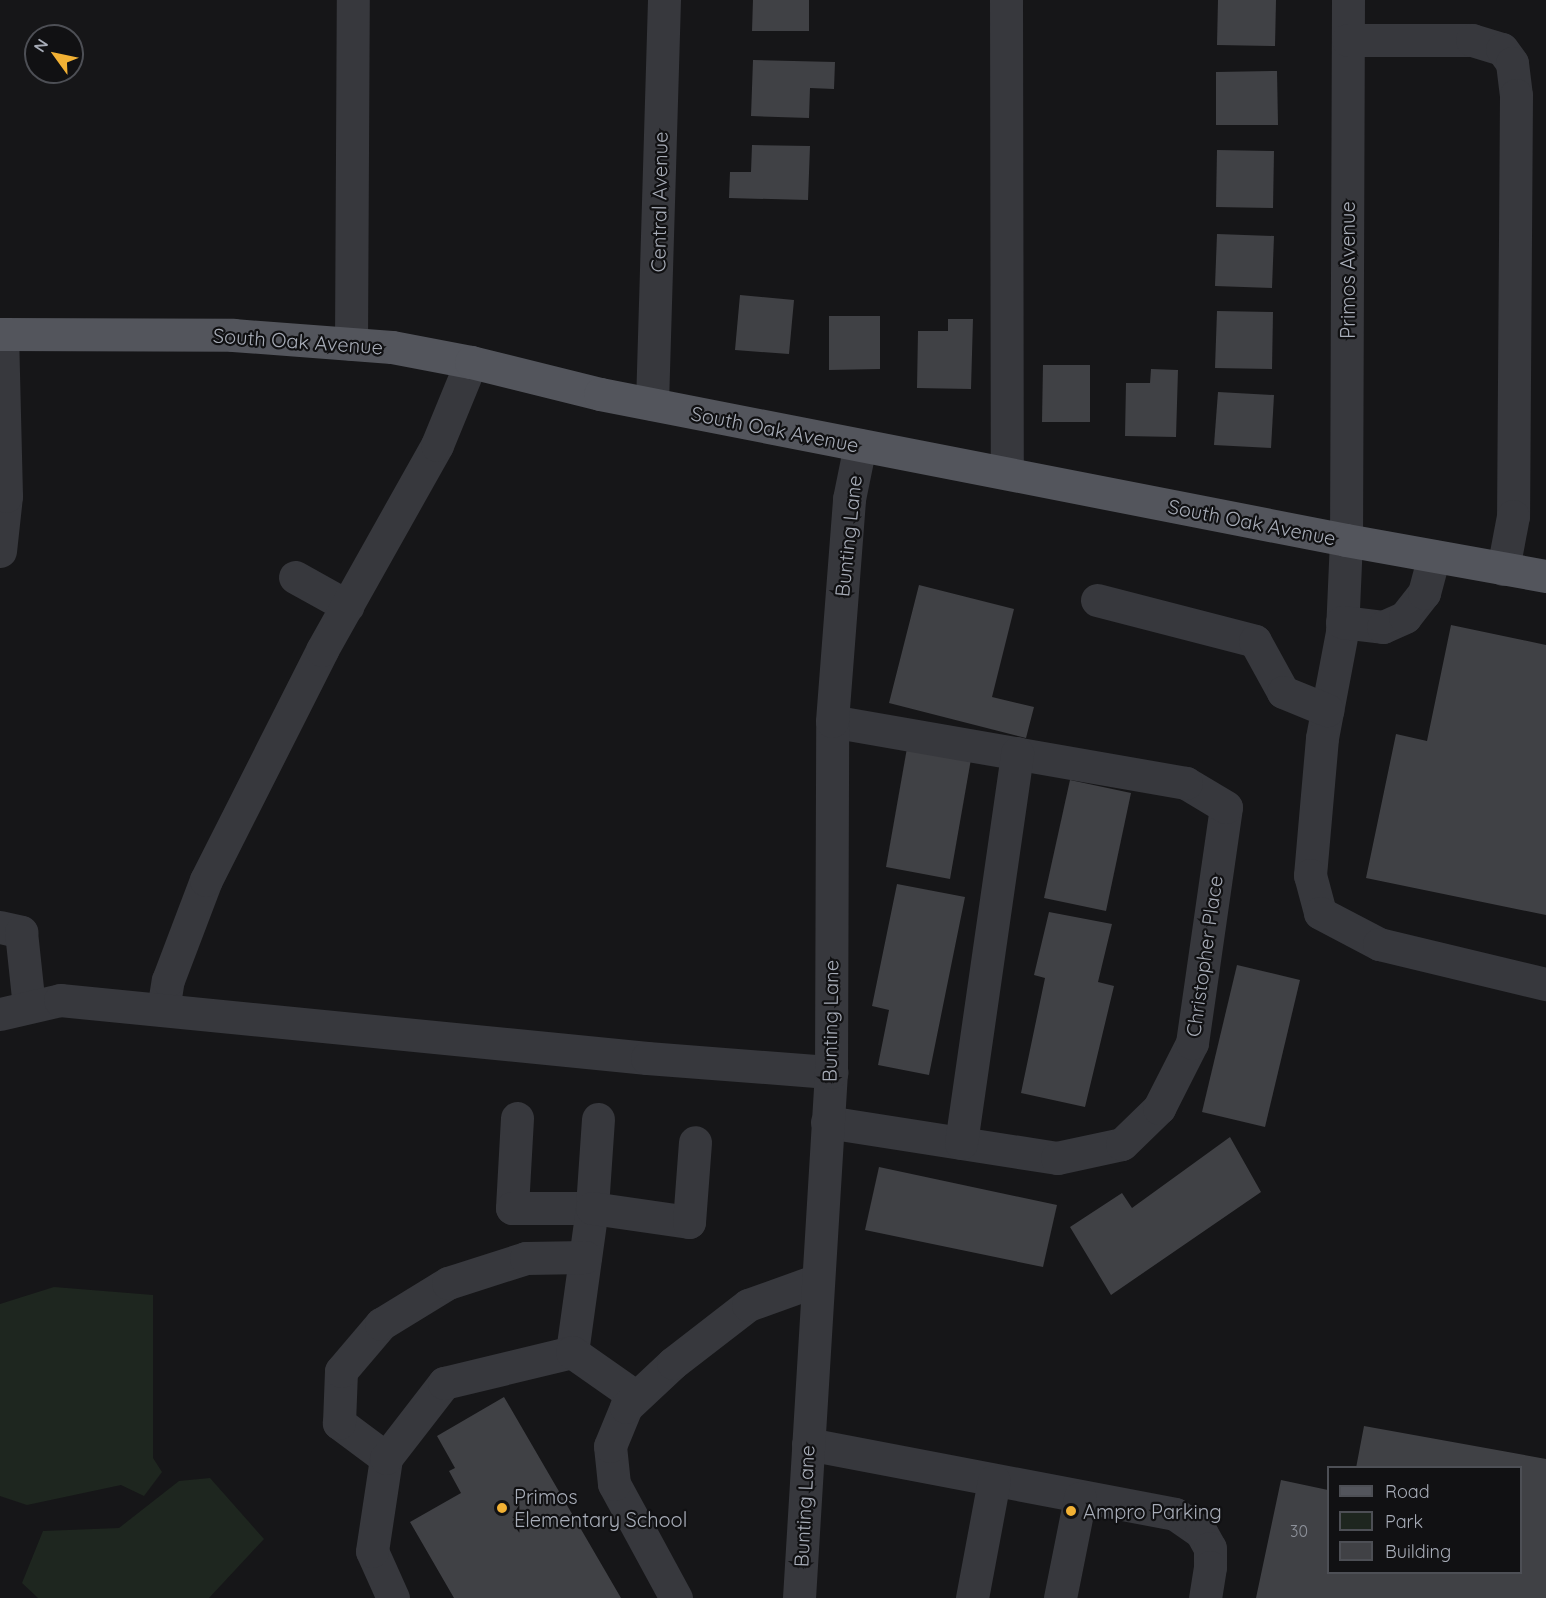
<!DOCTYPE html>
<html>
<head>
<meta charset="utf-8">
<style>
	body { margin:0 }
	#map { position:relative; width:1546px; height:1598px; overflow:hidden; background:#161618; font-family:Quicksand,sans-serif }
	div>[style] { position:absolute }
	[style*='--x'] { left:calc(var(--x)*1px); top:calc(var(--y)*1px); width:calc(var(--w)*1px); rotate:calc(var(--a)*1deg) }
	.green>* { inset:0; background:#1e261f }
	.building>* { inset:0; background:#404145 }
	.minor>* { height:33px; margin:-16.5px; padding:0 16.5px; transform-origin:16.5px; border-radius:16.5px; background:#37383d }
	.major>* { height:33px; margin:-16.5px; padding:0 16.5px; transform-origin:16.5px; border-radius:16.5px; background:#53555c }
	.dots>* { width:16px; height:16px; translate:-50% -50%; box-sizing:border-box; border:3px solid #111113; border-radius:50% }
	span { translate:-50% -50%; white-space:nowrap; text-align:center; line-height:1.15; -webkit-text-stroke:4.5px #111113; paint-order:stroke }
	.number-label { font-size:16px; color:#8e929b }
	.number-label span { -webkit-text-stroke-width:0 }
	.street-label { font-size:20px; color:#a8adb8 }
	.poi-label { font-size:20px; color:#a8adb8 }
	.left { translate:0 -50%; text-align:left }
	.legend { position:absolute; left:1327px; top:1466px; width:195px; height:108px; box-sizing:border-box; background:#111113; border:2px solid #4d4f55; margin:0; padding:8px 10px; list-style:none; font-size:18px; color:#a8adb8 }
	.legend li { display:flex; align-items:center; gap:12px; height:30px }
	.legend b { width:30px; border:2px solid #4d4f55 }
	.north { position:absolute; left:24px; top:24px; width:60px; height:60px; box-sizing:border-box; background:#111113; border:2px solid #4d4f55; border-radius:50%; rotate:303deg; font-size:16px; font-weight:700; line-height:24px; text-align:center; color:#a8adb8 }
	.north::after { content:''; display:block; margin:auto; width:21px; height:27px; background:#f2b134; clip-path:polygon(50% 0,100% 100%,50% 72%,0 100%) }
</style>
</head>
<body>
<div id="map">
	<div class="green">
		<i style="clip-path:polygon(54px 1287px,153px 1295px,153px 1458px,162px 1472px,144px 1496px,121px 1485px,27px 1505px,0 1496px,0 1304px)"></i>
		<i style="clip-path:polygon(210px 1478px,264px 1539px,209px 1598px,38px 1598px,22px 1583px,43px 1531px,119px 1528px,179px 1481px)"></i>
	</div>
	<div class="building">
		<i style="clip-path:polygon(753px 0,809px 0,809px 31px,752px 31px)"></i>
		<i style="clip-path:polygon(1218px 0,1276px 0,1275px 46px,1217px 45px)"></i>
		<i style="clip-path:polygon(753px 60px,835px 62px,834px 89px,810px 88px,809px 118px,751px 116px)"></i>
		<i style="clip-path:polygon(1277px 71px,1278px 125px,1216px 125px,1216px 72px)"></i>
		<i style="clip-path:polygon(752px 145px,810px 146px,808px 200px,729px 198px,730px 172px,751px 172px)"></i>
		<i style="clip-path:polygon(1217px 150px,1274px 151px,1273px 208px,1216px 207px)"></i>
		<i style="clip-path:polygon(1217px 234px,1274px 236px,1272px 288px,1215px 286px)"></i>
		<i style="clip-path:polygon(740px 295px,794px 300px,789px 354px,735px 350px)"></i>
		<i style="clip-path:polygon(1217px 311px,1273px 312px,1272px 369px,1215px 368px)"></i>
		<i style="clip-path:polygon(829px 316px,880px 316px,880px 369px,829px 370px)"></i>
		<i style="clip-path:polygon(948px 319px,973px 319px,971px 389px,917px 388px,918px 331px,948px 331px)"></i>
		<i style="clip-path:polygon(1043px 365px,1090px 365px,1090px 422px,1042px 422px)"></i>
		<i style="clip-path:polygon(1151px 369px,1178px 370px,1176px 437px,1125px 436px,1126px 383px,1150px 383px)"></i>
		<i style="clip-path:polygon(1218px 392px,1274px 395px,1271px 448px,1214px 445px)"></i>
		<i style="clip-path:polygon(919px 585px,1014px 609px,992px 697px,1034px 707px,1026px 738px,889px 703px)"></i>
		<i style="clip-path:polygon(1451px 625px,1546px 645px,1546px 915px,1366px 878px,1396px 734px,1427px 741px)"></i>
		<i style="clip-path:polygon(907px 748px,971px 759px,950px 879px,886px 867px)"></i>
		<i style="clip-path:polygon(1070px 780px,1131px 793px,1106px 911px,1044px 898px)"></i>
		<i style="clip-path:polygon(897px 884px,965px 897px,929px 1075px,878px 1065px,889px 1010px,872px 1006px)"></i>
		<i style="clip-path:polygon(1049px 912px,1112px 924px,1098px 982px,1114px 986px,1085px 1107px,1021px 1093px,1045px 978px,1034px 975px)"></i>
		<i style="clip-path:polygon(1237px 965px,1300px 980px,1265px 1127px,1202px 1112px)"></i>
		<i style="clip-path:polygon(1230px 1137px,1261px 1192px,1111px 1295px,1070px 1227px,1122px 1193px,1132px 1208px)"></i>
		<i style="clip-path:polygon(879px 1167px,1057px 1205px,1043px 1267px,865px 1230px)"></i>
		<i style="clip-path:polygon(504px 1397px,621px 1598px,454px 1598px,410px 1522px,461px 1493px,449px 1471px,455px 1468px,437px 1436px)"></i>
		<i style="clip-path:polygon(1364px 1426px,1546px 1459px,1546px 1598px,1256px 1598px,1281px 1480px,1328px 1490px,1328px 1572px,1520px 1572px,1520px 1468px,1356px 1468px)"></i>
	</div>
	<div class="minor">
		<i style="--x:1006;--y:0;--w:473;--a:89.9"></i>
		<i style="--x:1348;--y:0;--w:540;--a:90.21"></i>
		<i style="--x:1346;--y:540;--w:92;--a:92.5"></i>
		<i style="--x:1342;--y:632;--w:108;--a:100.7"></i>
		<i style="--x:1322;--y:738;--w:138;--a:95"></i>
		<i style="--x:1310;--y:875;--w:39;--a:75"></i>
		<i style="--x:1320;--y:913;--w:67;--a:27.7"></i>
		<i style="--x:1379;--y:944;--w:172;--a:13.5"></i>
		<i style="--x:1348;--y:40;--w:124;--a:0"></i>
		<i style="--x:1472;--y:40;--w:31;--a:17"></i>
		<i style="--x:1502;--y:49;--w:17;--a:54"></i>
		<i style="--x:1512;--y:63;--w:32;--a:83"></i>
		<i style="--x:1516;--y:95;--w:421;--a:90.4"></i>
		<i style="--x:1513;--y:516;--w:54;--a:100.7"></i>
		<i style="--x:351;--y:344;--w:344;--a:-89.7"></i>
		<i style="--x:652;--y:404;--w:404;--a:-88.3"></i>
		<i style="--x:0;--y:551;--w:55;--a:-83.8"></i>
		<i style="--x:6;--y:496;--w:162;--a:-91.4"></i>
		<i style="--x:295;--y:577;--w:60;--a:29.1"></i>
		<i style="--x:1097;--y:600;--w:163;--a:14.5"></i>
		<i style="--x:1255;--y:641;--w:58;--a:61.2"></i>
		<i style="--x:1283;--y:692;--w:48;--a:22.2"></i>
		<i style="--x:1342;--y:622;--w:41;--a:7"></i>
		<i style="--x:1383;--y:627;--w:24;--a:-24"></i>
		<i style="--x:1405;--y:617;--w:31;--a:-52"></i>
		<i style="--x:1424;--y:593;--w:38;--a:-75"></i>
		<i style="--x:0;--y:927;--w:22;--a:13"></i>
		<i style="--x:21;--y:932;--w:75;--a:83.9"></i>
		<i style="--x:163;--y:1010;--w:30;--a:-81"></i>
		<i style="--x:168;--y:980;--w:107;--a:-69.2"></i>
		<i style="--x:206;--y:880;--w:258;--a:-63.2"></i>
		<i style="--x:322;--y:650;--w:235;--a:-60.7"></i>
		<i style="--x:437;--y:445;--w:90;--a:-67.7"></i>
		<i style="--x:0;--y:1014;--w:62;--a:-13.1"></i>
		<i style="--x:60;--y:1000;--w:590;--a:5.64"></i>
		<i style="--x:647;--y:1058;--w:185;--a:4.4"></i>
		<i style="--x:517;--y:1118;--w:90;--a:93.2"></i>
		<i style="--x:512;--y:1208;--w:80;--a:0"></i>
		<i style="--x:592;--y:1208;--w:145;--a:97.9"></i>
		<i style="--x:598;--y:1119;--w:89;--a:93.9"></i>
		<i style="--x:592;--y:1208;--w:98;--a:8.2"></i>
		<i style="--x:689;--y:1222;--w:80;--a:-85.7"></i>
		<i style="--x:827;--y:1122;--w:233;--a:8.9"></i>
		<i style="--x:1057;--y:1158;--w:66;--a:-12.2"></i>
		<i style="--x:1122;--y:1144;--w:52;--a:-44.2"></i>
		<i style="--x:1159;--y:1108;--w:73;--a:-63.1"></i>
		<i style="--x:1192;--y:1043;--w:238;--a:-81.8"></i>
		<i style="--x:1226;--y:807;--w:47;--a:-149"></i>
		<i style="--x:1186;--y:783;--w:359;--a:-170.1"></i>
		<i style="--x:961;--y:1143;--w:394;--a:-81.8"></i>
		<i style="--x:808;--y:1444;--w:374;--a:10.8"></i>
		<i style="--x:1175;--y:1514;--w:32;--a:35"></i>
		<i style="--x:1201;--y:1532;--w:18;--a:61"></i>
		<i style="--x:1210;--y:1548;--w:19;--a:90"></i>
		<i style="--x:1210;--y:1567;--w:31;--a:99"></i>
		<i style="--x:386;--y:1458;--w:59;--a:-143.3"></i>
		<i style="--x:339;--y:1423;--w:52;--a:-87.8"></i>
		<i style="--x:341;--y:1371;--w:62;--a:-49.6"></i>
		<i style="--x:381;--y:1324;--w:79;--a:-31.5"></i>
		<i style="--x:448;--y:1283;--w:82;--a:-17.8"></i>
		<i style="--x:526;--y:1258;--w:59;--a:-1"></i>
		<i style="--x:393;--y:1598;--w:51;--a:-114.1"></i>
		<i style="--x:372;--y:1551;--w:94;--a:-81.4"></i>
		<i style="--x:386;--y:1458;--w:95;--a:-52.3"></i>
		<i style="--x:444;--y:1383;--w:132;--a:-13.6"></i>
		<i style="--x:572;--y:1352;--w:78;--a:35.1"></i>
		<i style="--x:676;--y:1598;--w:130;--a:-118.5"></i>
		<i style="--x:614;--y:1484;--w:38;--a:-96"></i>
		<i style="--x:610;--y:1446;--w:42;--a:-67.7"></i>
		<i style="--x:626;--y:1407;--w:64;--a:-43.1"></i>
		<i style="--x:673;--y:1363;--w:95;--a:-37.7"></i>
		<i style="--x:748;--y:1305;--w:74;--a:-19.7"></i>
		<i style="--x:799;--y:1598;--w:527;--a:-86.52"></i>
		<i style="--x:831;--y:1072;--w:351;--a:-89.8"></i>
		<i style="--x:832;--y:721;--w:223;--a:-85.6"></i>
		<i style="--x:849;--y:499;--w:55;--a:-78.5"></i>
		<i style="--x:972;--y:1598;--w:119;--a:-79.4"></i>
		<i style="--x:1060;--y:1598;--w:102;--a:-78.7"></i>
	</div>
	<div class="major">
		<i style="--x:0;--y:334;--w:233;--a:0.2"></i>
		<i style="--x:233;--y:335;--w:159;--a:4.3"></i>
		<i style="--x:392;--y:347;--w:80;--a:10.8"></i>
		<i style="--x:471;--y:362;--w:133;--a:13.9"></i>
		<i style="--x:600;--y:394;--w:760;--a:11.07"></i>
		<i style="--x:1346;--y:540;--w:203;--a:10.2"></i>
	</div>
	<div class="dots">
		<i style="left:502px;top:1508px;background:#f2b134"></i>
		<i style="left:1071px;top:1511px;background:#f2b134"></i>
	</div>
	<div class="number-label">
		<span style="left:1299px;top:1531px">30</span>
	</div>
	<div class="street-label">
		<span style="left:659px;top:202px;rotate:-89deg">Central Avenue</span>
		<span style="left:1347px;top:270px;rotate:-90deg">Primos Avenue</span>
		<span style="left:298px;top:341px;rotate:4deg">South Oak Avenue</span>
		<span style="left:775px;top:429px;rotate:11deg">South Oak Avenue</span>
		<span style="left:1252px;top:522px;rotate:11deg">South Oak Avenue</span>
		<span style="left:848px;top:536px;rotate:-84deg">Bunting Lane</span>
		<span style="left:1204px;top:956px;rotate:-82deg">Christopher Place</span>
		<span style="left:830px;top:1021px;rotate:-89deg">Bunting Lane</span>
		<span style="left:804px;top:1506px;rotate:-87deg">Bunting Lane</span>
	</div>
	<div class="poi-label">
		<span class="left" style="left:514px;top:1508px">Primos<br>Elementary School</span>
		<span class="left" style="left:1083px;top:1511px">Ampro Parking</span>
	</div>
	<ul class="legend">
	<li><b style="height:8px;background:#53555c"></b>Road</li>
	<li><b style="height:16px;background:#1e261f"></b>Park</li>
	<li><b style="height:16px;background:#404145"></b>Building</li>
	</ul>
	<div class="north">N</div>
</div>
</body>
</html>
